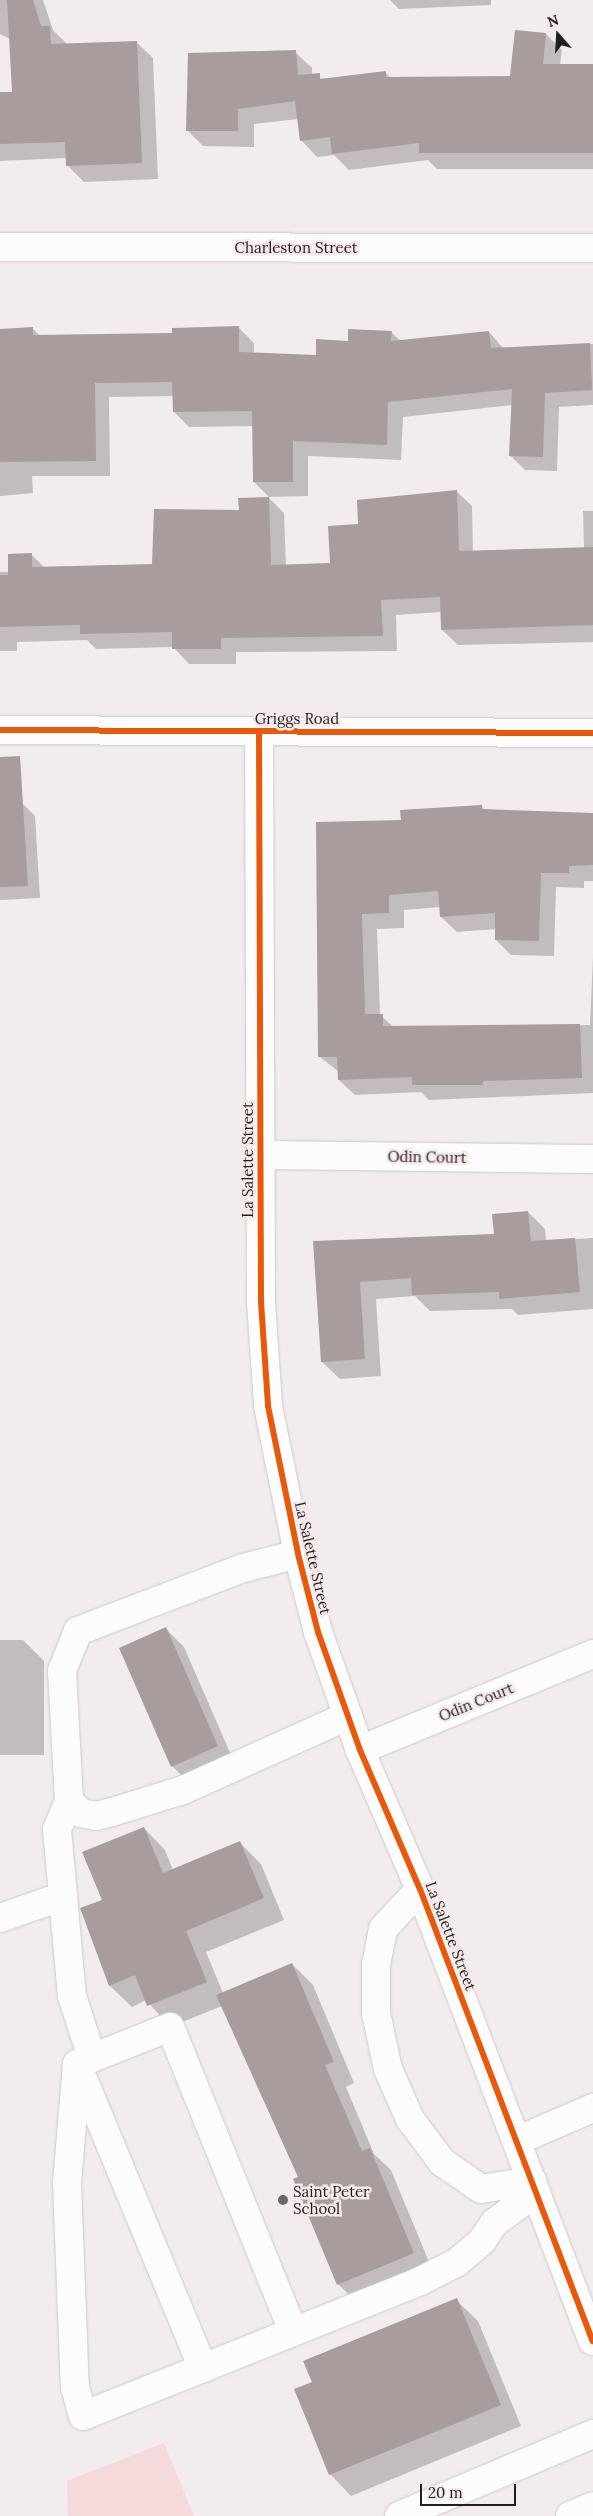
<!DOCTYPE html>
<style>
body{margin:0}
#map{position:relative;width:593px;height:2516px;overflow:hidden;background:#f3ecec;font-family:Lora,serif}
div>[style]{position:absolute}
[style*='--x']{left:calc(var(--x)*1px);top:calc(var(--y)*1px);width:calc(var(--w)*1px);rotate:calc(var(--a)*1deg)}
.green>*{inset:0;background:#f4dada}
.shadow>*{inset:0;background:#0003}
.building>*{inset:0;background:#a89c9d}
.roads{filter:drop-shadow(0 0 1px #cec8c8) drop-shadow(0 0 1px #cec8c8)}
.minor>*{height:28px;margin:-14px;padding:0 14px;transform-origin:14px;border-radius:14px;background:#fdfcfc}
.major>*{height:28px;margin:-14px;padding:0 14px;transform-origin:14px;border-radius:14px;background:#fdfcfc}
.cycleway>*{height:6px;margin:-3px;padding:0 3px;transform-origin:3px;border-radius:3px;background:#e8590c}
.dots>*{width:14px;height:14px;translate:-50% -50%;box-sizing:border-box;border:2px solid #f6e9e9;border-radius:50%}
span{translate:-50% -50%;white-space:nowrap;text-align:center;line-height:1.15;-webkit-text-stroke:5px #f6e9e9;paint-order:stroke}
.street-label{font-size:15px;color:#231e1e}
.poi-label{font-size:15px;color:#231e1e}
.left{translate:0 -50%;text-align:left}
.north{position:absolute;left:533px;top:10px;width:50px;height:50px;-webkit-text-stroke:4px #f6e9e9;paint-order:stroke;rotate:341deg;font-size:14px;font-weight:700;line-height:20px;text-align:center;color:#231e1e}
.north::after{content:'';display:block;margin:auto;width:18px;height:22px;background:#231e1e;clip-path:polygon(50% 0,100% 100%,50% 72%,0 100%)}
.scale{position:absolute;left:420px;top:2484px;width:96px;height:22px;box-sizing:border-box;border:2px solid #231e1e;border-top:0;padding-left:6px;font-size:15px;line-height:18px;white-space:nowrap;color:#231e1e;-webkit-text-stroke:4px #f6e9e9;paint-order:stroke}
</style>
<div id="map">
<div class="green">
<i style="clip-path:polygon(164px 2443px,194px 2516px,68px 2516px,67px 2481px)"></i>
</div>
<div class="shadow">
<i style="clip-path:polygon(0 0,43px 0,53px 30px,67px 44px,136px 42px,153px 58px,158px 179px,84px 182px,67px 165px,67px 158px,0 161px,0 93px,13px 93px,10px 39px,0 34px)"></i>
<i style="clip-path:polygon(390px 0,491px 0,491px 5px,399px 9px)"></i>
<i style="clip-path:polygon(546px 34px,562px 50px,560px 65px,593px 65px,593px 169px,437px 169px,428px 160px,349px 170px,334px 155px,317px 157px,301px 140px,298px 119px,254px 124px,254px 147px,203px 146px,187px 130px,295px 52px,312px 68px,312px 75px,325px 80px,385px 72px,391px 78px,511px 77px)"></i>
<i style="clip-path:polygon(32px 328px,40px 336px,173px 335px,239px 328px,254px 343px,254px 354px,317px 356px,349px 342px,391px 332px,401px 341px,489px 332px,504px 349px,593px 344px,593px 405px,559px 407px,557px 471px,525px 470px,510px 455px,513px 405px,403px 417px,401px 460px,308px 456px,308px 496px,269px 497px,254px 482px,254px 426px,189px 427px,174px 412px,174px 396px,109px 397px,110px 476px,32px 476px,33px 493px,0 496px,0 331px)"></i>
<i style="clip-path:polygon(456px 491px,472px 506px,473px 552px,584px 548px,583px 511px,593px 511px,593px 642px,458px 645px,442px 630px,442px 612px,396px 615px,397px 651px,236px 652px,236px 664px,189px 664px,173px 647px,96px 649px,87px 640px,17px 642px,17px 651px,0 651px,0 572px,9px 572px,31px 554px,45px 568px,154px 565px,269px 498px,284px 513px,286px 566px,331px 564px,359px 526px)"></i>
<i style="clip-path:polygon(23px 804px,35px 816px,40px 898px,0 900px,0 805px)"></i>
<i style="clip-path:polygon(481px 806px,485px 810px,593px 814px,593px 881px,584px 881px,584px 888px,556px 887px,554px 956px,511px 955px,496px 940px,496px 929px,457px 932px,441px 917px,441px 907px,404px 910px,404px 928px,377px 929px,380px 1015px,395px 1028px,590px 1025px,593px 957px,593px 1093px,429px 1100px,421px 1092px,355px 1095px,339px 1080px,339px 1072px,320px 1057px,318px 824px,402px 821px)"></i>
<i style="clip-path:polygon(528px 1212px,545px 1229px,546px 1241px,593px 1238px,593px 1309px,518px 1315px,512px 1309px,430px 1311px,415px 1296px,376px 1299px,381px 1376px,340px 1379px,322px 1362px,315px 1242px,495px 1235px)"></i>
<i style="clip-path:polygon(166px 1629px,184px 1647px,235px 1764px,190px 1784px,172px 1766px)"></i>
<i style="clip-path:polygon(0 1640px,23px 1640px,44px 1661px,44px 1755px,0 1755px)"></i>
<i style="clip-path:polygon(144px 1828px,165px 1850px,173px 1870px,240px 1843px,261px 1864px,284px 1920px,206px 1952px,223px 1993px,292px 1964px,313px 1985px,354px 2083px,346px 2087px,374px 2154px,391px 2170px,434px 2274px,360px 2306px,338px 2284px,300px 2178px,222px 2006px,170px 2027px,146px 2000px,132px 2007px,110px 1986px,81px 1909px,104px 1900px)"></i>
<i style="clip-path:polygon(456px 2300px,478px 2321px,521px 2426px,351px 2496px,330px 2474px,313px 2383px)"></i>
</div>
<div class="building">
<i style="clip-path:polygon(7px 0,33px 0,41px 26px,50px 26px,51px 44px,137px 41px,142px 163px,66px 166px,65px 142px,0 144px,0 92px,12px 92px)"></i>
<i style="clip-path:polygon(515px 30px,546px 33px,543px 64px,593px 64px,593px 153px,419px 153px,419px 143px,332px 154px,330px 137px,300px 141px,295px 101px,238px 109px,238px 131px,186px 131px,188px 53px,296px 50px,298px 75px,320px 73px,320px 79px,386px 71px,386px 77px,510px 76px)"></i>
<i style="clip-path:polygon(239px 326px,239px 352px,316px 355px,316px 339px,348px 341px,348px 329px,392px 331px,391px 341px,489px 331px,491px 348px,590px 343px,592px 390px,545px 393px,543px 457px,509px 456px,512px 389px,388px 402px,387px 445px,293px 441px,293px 482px,253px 482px,252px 411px,173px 412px,172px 382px,95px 383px,96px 461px,0 462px,0 329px,33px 327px,33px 335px,172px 333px,172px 328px)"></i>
<i style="clip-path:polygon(457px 490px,459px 551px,593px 547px,593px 625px,441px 630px,440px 597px,381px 600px,383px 636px,221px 638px,221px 649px,172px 649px,172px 632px,80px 634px,80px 625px,0 627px,0 575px,8px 575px,8px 554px,32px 553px,32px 567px,152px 564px,154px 509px,239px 510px,238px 498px,269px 497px,271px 565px,330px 563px,328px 526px,358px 524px,357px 500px)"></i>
<i style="clip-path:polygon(20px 756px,28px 886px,0 887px,0 757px)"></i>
<i style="clip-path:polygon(482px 805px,482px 809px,593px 813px,593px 865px,569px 866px,569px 873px,541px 873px,539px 941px,495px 940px,495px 913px,440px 917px,438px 891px,389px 895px,389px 913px,362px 914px,365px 1014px,383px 1014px,383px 1026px,580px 1024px,582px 1078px,483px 1081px,483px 1085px,412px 1085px,412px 1077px,338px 1080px,337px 1057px,318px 1057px,316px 822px,401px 820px,400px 810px)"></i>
<i style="clip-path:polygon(528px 1211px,531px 1241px,575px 1238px,580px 1292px,499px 1299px,499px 1292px,412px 1295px,411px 1278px,360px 1282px,365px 1359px,321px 1362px,313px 1241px,494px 1234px,492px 1214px)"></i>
<i style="clip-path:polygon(166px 1627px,218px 1746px,171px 1767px,119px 1648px)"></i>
<i style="clip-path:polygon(144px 1827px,163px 1873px,240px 1841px,264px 1898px,186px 1931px,207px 1982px,147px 2006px,135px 1975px,109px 1986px,80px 1908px,102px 1900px,82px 1852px)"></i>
<i style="clip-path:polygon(292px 1963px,334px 2062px,325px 2065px,362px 2151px,370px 2148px,414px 2253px,337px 2285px,293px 2179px,298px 2177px,216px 1995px)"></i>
<i style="clip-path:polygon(457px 2298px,501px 2405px,329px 2475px,294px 2389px,312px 2382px,303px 2361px)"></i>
</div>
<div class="roads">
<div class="minor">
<i style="--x:0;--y:247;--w:593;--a:0.1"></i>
<i style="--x:0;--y:730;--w:593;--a:0.29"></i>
<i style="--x:259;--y:731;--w:571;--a:89.8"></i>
<i style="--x:261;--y:1302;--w:104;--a:86.1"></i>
<i style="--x:268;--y:1406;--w:151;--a:78.5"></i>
<i style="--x:298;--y:1554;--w:81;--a:75.6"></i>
<i style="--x:318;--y:1632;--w:125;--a:70.4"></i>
<i style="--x:360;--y:1750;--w:151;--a:66.7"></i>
<i style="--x:420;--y:1889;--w:484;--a:69.1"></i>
<i style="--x:261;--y:1155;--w:332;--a:0.7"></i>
<i style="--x:298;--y:1554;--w:57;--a:165.7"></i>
<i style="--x:243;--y:1568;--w:177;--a:159.1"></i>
<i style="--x:78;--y:1631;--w:43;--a:111.8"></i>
<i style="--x:62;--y:1671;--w:130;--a:86.9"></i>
<i style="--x:69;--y:1801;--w:17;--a:45"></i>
<i style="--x:81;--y:1813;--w:15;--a:11"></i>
<i style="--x:96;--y:1816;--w:16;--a:-14"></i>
<i style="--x:112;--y:1812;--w:74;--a:-17.2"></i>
<i style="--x:183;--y:1790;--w:181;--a:-24.2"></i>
<i style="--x:360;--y:1750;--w:252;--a:-22.4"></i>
<i style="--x:69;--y:1801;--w:30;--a:113"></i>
<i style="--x:57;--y:1829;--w:168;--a:84.9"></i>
<i style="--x:72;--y:1996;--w:65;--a:72.1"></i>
<i style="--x:420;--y:1889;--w:54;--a:132.8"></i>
<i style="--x:383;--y:1929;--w:36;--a:101"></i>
<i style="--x:376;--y:1964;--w:49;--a:90"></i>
<i style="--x:376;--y:2013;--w:57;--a:77.9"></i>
<i style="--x:388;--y:2069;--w:55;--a:66.3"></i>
<i style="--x:410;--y:2119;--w:54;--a:53.3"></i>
<i style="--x:442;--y:2162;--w:47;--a:34.7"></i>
<i style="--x:481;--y:2189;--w:52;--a:-8.9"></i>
<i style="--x:0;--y:1918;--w:67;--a:-19.2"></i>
<i style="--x:79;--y:2069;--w:324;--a:67.5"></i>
<i style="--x:516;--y:2141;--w:84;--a:-23.2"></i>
<i style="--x:293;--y:2331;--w:328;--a:-112"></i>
<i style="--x:170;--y:2027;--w:100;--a:158.3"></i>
<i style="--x:77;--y:2064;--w:119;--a:94.8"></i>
<i style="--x:67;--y:2183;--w:204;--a:87.8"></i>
<i style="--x:75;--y:2387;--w:30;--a:75"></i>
<i style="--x:83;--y:2416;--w:363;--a:-21.8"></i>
<i style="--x:420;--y:2281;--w:40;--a:-26.6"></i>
<i style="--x:456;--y:2263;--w:34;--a:-40"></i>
<i style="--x:482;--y:2241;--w:22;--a:-56"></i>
<i style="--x:494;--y:2223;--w:52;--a:-36.4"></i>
</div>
<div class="major">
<i style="--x:399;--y:2516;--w:211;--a:-22.9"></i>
<i style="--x:570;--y:2516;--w:25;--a:-23"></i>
</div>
</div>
<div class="cycleway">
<i style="--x:0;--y:730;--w:593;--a:0.29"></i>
<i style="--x:259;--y:731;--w:571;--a:89.8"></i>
<i style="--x:261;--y:1302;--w:104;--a:86.1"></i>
<i style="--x:268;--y:1406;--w:151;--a:78.5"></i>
<i style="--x:298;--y:1554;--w:81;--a:75.6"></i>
<i style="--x:318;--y:1632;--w:125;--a:70.4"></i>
<i style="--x:360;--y:1750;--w:151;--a:66.7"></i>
<i style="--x:420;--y:1889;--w:484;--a:69.1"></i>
</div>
<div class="dots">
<i style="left:283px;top:2200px;background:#6c6666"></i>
</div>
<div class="street-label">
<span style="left:296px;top:248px">Charleston Street</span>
<span style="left:297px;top:719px">Griggs Road</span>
<span style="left:427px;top:1157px;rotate:1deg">Odin Court</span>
<span style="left:248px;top:1160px;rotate:-90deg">La Salette Street</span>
<span style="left:313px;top:1558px;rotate:77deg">La Salette Street</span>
<span style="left:476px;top:1702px;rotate:-22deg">Odin Court</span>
<span style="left:451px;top:1936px;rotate:69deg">La Salette Street</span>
</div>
<div class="poi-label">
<span class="left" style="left:293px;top:2200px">Saint Peter<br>School</span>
</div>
<div class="north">N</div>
<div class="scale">20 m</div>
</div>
